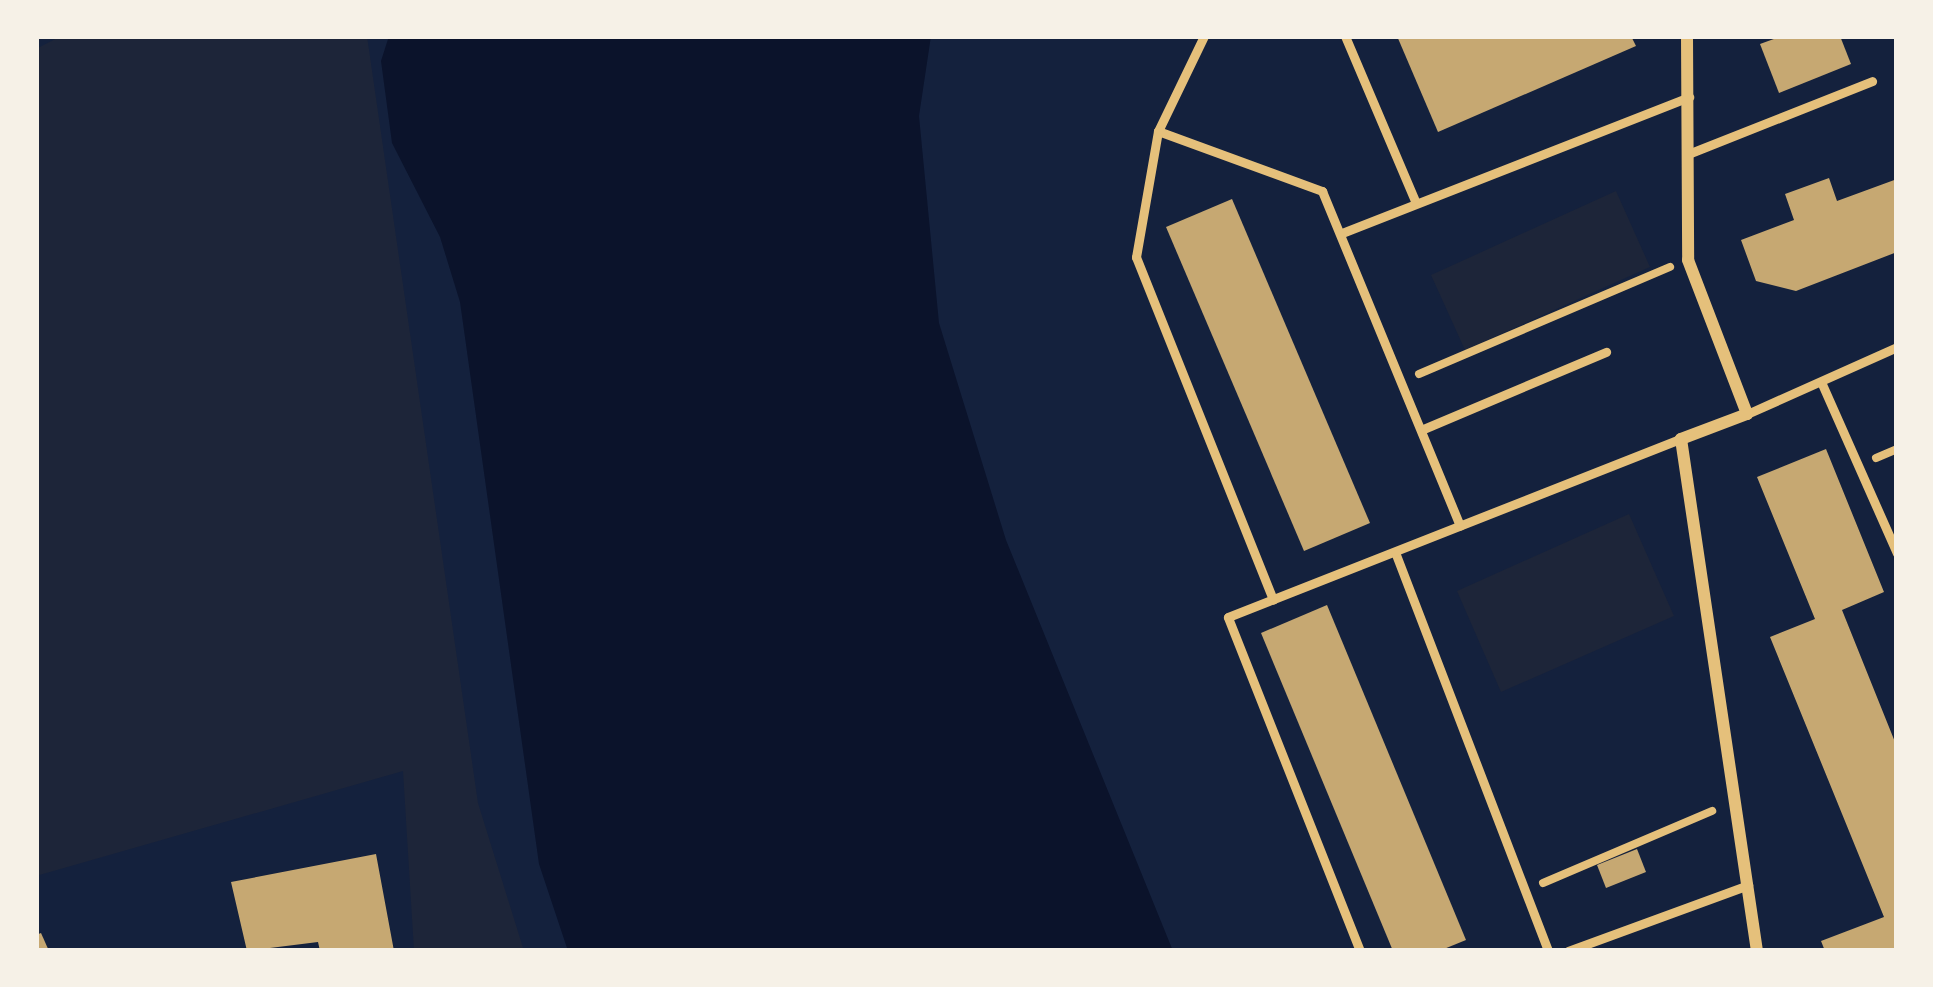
<!DOCTYPE html>
<style>
body{margin:0}
#map{position:relative;width:1933px;height:987px;overflow:hidden;background:#14213d;font-family:"DejaVu Sans",sans-serif}
div>[style]{position:absolute}
[style*='--x']{left:calc(var(--x)*1px);top:calc(var(--y)*1px);width:calc(var(--w)*1px);rotate:calc(var(--a)*1deg)}
.green>*{inset:0;background:#1d2539}
.water>*{inset:0;background:#0b132b}
.building>*{inset:0;background:#c6a872}
.path>*{height:8px;margin:-4px;padding:0 4px;transform-origin:4px;border-radius:4px;background:#e5c07b}
.service>*{height:9px;margin:-4.5px;padding:0 4.5px;transform-origin:4.5px;border-radius:4.5px;background:#e5c07b}
.minor>*{height:12px;margin:-6px;padding:0 6px;transform-origin:6px;border-radius:6px;background:#e5c07b}
span{translate:-50% -50%;white-space:nowrap;text-align:center;line-height:1.15;-webkit-text-stroke:10px #f6f1e7;paint-order:stroke}
.frame{position:absolute;inset:0;border:39px solid #f6f1e7;pointer-events:none}
</style>
<div id="map">
<div class="green">
<i style="clip-path:polygon(61px 36px,367px 36px,478px 803px,524px 951px,414px 951px,403px 771px,36px 876px,36px 49px)"></i>
<i style="clip-path:polygon(1616px 191px,1650px 267px,1465px 350px,1431px 275px)"></i>
<i style="clip-path:polygon(1629px 514px,1674px 616px,1501px 692px,1457px 591px)"></i>
</div>
<div class="water">
<i style="clip-path:polygon(389px 36px,931px 36px,919px 116px,939px 323px,1006px 540px,1173px 951px,568px 951px,539px 864px,460px 302px,440px 237px,392px 143px,381px 61px)"></i>
</div>
<div class="building">
<i style="clip-path:polygon(1397px 36px,1631px 36px,1636px 46px,1438px 132px)"></i>
<i style="clip-path:polygon(1782px 36px,1840px 36px,1851px 64px,1779px 93px,1760px 44px)"></i>
<i style="clip-path:polygon(1829px 178px,1837px 201px,1897px 179px,1897px 252px,1796px 291px,1756px 281px,1741px 240px,1794px 220px,1785px 194px)"></i>
<i style="clip-path:polygon(1232px 199px,1370px 523px,1304px 551px,1166px 227px)"></i>
<i style="clip-path:polygon(1826px 449px,1884px 592px,1842px 610px,1897px 747px,1897px 951px,1825px 951px,1821px 941px,1884px 917px,1770px 637px,1815px 619px,1757px 477px)"></i>
<i style="clip-path:polygon(1327px 605px,1466px 940px,1439px 951px,1393px 951px,1261px 633px)"></i>
<i style="clip-path:polygon(1637px 849px,1646px 872px,1606px 888px,1597px 865px)"></i>
<i style="clip-path:polygon(376px 854px,394px 951px,320px 951px,318px 942px,247px 951px,231px 882px)"></i>
<i style="clip-path:polygon(41px 933px,49px 951px,36px 951px,36px 935px)"></i>
</div>
<div class="path">
<i style="--x:1419;--y:374;--w:273;--a:-23.1"></i>
<i style="--x:1876;--y:458;--w:23;--a:-23"></i>
<i style="--x:1543;--y:883;--w:184;--a:-23.1"></i>
</div>
<div class="service">
<i style="--x:1204;--y:36;--w:106;--a:115.8"></i>
<i style="--x:1158;--y:131;--w:128;--a:99.9"></i>
<i style="--x:1136;--y:257;--w:369;--a:68.2"></i>
<i style="--x:1345;--y:36;--w:181;--a:67"></i>
<i style="--x:1158;--y:131;--w:175;--a:20.1"></i>
<i style="--x:1322;--y:191;--w:362;--a:67.6"></i>
<i style="--x:1688;--y:154;--w:198;--a:-21.6"></i>
<i style="--x:1342;--y:233;--w:373;--a:-21.4"></i>
<i style="--x:1822;--y:384;--w:185;--a:66.1"></i>
<i style="--x:1747;--y:414;--w:164;--a:-24.1"></i>
<i style="--x:1421;--y:430;--w:201;--a:-22.9"></i>
<i style="--x:1395;--y:552;--w:427;--a:69"></i>
<i style="--x:1360;--y:951;--w:359;--a:-111.6"></i>
<i style="--x:1228;--y:617;--w:487;--a:-21.5"></i>
<i style="--x:1568;--y:951;--w:192;--a:-20.1"></i>
</div>
<div class="minor">
<i style="--x:1687;--y:36;--w:224;--a:89.7"></i>
<i style="--x:1688;--y:260;--w:165;--a:69"></i>
<i style="--x:1747;--y:414;--w:71;--a:159.3"></i>
<i style="--x:1681;--y:439;--w:518;--a:81.56"></i>
</div>
<div class="frame"></div>
</div>
